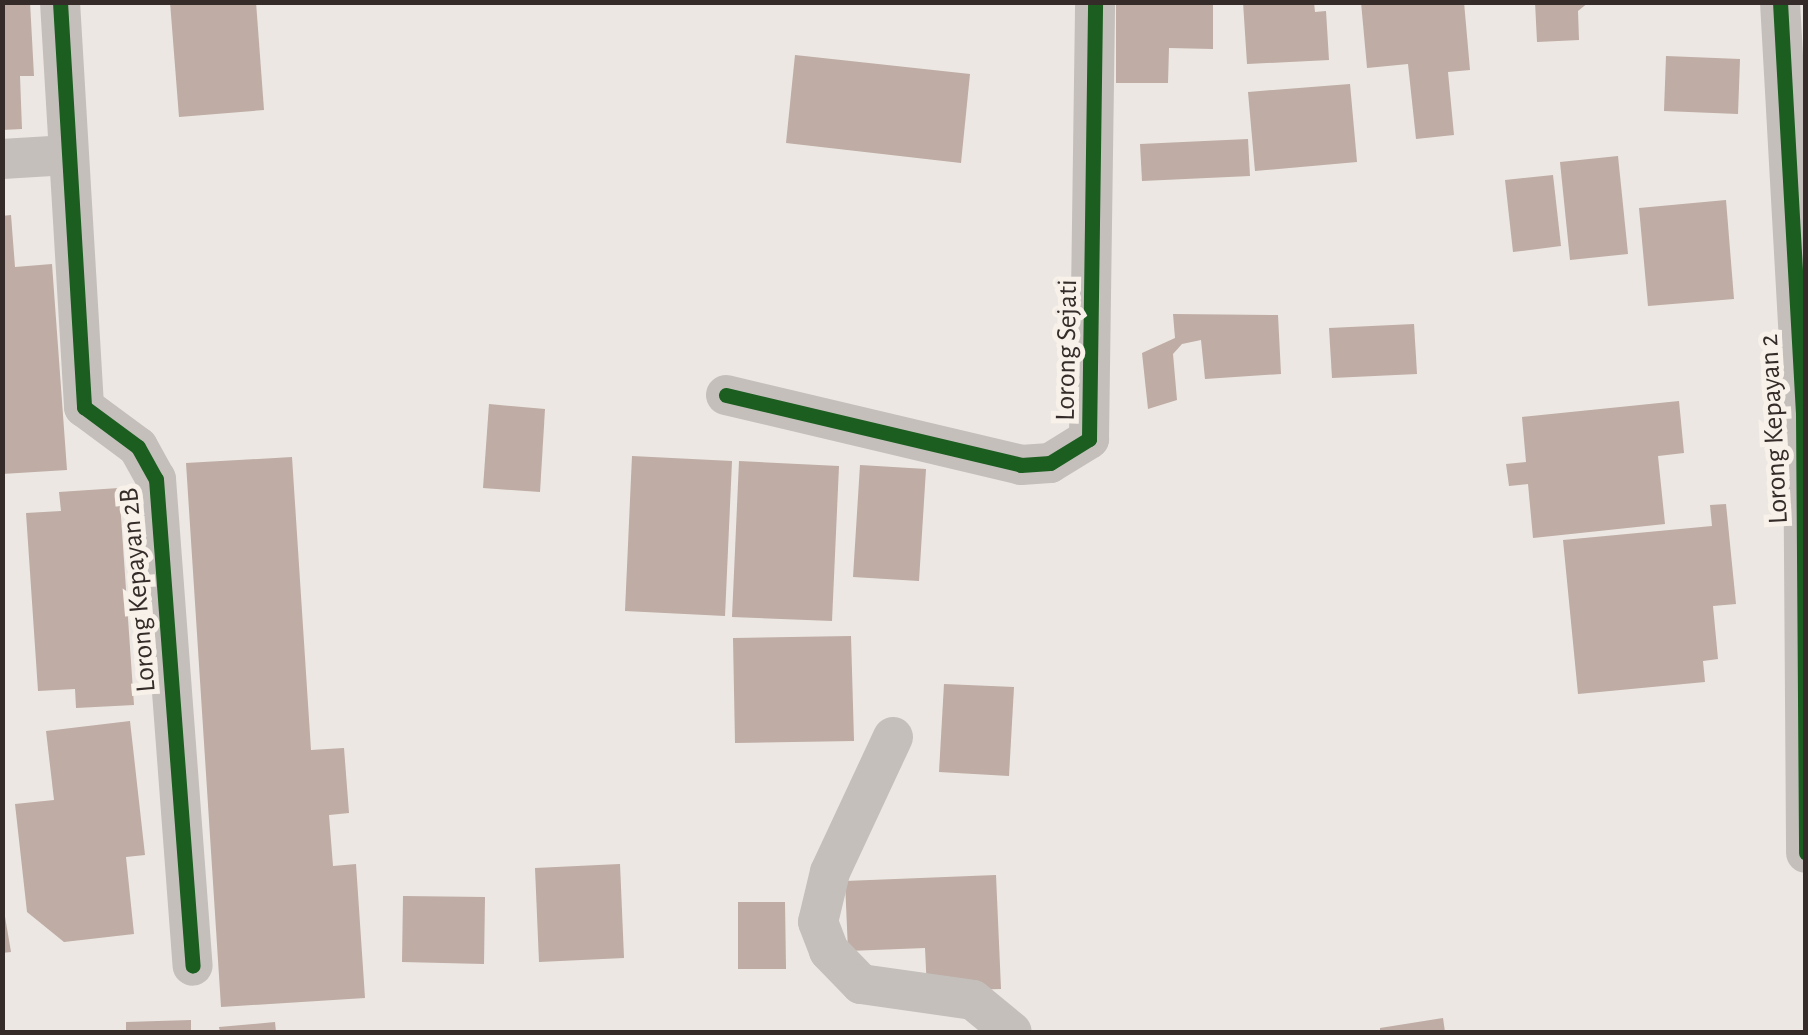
<!DOCTYPE html>
<style>
body{margin:0}
#map{position:relative;width:1808px;height:1035px;overflow:hidden;background:#ece7e2;font-family:"Alegreya Sans",sans-serif}
div>[style]{position:absolute}
[style*='--x']{left:calc(var(--x)*1px);top:calc(var(--y)*1px);width:calc(var(--w)*1px);rotate:calc(var(--a)*1deg)}
.building>*{inset:0;background:#beaca5}
.minor>*{height:40px;margin:-20px;padding:0 20px;transform-origin:20px;border-radius:20px;background:#c4bfbb}
.cycleway>*{height:15px;margin:-7.5px;padding:0 7.5px;transform-origin:7.5px;border-radius:7.5px;background:#1b5e20}
span{translate:-50% -50%;white-space:nowrap;text-align:center;line-height:1.15;-webkit-text-stroke:10px #f8f1ea;paint-order:stroke}
.street-label{font-size:28px;color:#352c29}
.frame{position:absolute;inset:0;border:5px solid #352c29;pointer-events:none}
</style>
<div id="map">
<div class="building">
<i style="clip-path:polygon(2px 2px,30px 2px,34px 76px,20px 76px,22px 129px,2px 130px)"></i>
<i style="clip-path:polygon(170px 2px,256px 2px,264px 110px,179px 117px)"></i>
<i style="clip-path:polygon(1116px 2px,1213px 2px,1213px 49px,1169px 48px,1168px 83px,1116px 83px)"></i>
<i style="clip-path:polygon(1243px 2px,1314px 2px,1315px 12px,1326px 11px,1329px 60px,1247px 64px)"></i>
<i style="clip-path:polygon(1361px 2px,1464px 2px,1470px 70px,1448px 72px,1454px 135px,1416px 139px,1408px 64px,1367px 68px)"></i>
<i style="clip-path:polygon(1535px 2px,1589px 2px,1578px 11px,1579px 40px,1537px 42px)"></i>
<i style="clip-path:polygon(795px 55px,970px 74px,961px 163px,786px 143px)"></i>
<i style="clip-path:polygon(1666px 56px,1740px 59px,1738px 114px,1664px 111px)"></i>
<i style="clip-path:polygon(1350px 84px,1357px 162px,1255px 171px,1248px 92px)"></i>
<i style="clip-path:polygon(1248px 139px,1250px 176px,1142px 181px,1140px 144px)"></i>
<i style="clip-path:polygon(1618px 156px,1628px 254px,1570px 260px,1560px 162px)"></i>
<i style="clip-path:polygon(1553px 175px,1561px 246px,1513px 252px,1505px 180px)"></i>
<i style="clip-path:polygon(1726px 200px,1734px 299px,1648px 306px,1639px 208px)"></i>
<i style="clip-path:polygon(11px 215px,15px 267px,52px 264px,67px 470px,2px 474px,2px 216px)"></i>
<i style="clip-path:polygon(1173px 314px,1278px 315px,1281px 374px,1205px 379px,1201px 340px,1182px 344px,1173px 354px,1177px 400px,1148px 409px,1142px 353px,1175px 338px)"></i>
<i style="clip-path:polygon(1414px 324px,1417px 374px,1332px 378px,1329px 328px)"></i>
<i style="clip-path:polygon(1679px 401px,1684px 453px,1658px 456px,1665px 524px,1533px 538px,1528px 484px,1509px 486px,1506px 464px,1526px 462px,1522px 417px)"></i>
<i style="clip-path:polygon(489px 404px,545px 409px,540px 492px,483px 488px)"></i>
<i style="clip-path:polygon(632px 456px,732px 461px,725px 616px,625px 611px)"></i>
<i style="clip-path:polygon(292px 457px,311px 750px,344px 748px,349px 813px,329px 815px,333px 866px,356px 864px,365px 998px,221px 1007px,186px 463px)"></i>
<i style="clip-path:polygon(739px 461px,839px 466px,832px 621px,732px 617px)"></i>
<i style="clip-path:polygon(860px 465px,926px 469px,919px 581px,853px 577px)"></i>
<i style="clip-path:polygon(119px 488px,134px 705px,76px 708px,75px 689px,38px 691px,26px 513px,61px 511px,59px 492px)"></i>
<i style="clip-path:polygon(1726px 504px,1736px 604px,1713px 606px,1718px 659px,1703px 661px,1705px 682px,1578px 694px,1563px 540px,1712px 526px,1710px 505px)"></i>
<i style="clip-path:polygon(851px 636px,854px 741px,735px 743px,733px 638px)"></i>
<i style="clip-path:polygon(944px 684px,1014px 687px,1009px 776px,939px 772px)"></i>
<i style="clip-path:polygon(130px 721px,145px 855px,126px 857px,134px 934px,64px 942px,27px 912px,15px 804px,54px 800px,46px 731px)"></i>
<i style="clip-path:polygon(620px 864px,624px 958px,539px 962px,535px 868px)"></i>
<i style="clip-path:polygon(996px 875px,1001px 989px,927px 991px,925px 948px,848px 951px,845px 881px)"></i>
<i style="clip-path:polygon(403px 896px,485px 897px,484px 964px,402px 962px)"></i>
<i style="clip-path:polygon(2px 899px,11px 952px,2px 953px)"></i>
<i style="clip-path:polygon(738px 902px,785px 902px,786px 969px,738px 969px)"></i>
<i style="clip-path:polygon(1443px 1018px,1445px 1032px,1380px 1032px,1380px 1028px)"></i>
<i style="clip-path:polygon(191px 1020px,191px 1032px,126px 1032px,126px 1022px)"></i>
<i style="clip-path:polygon(275px 1022px,276px 1032px,220px 1032px,219px 1027px)"></i>
</div>
<div class="minor">
<i style="--x:60;--y:2;--w:406;--a:86.6"></i>
<i style="--x:84;--y:407;--w:67;--a:36.5"></i>
<i style="--x:138;--y:447;--w:37;--a:61"></i>
<i style="--x:156;--y:479;--w:488;--a:85.7"></i>
<i style="--x:1780;--y:2;--w:411;--a:86.8"></i>
<i style="--x:1803;--y:412;--w:441;--a:89.6"></i>
<i style="--x:2;--y:159;--w:66;--a:-3.5"></i>
<i style="--x:726;--y:395;--w:303;--a:13.3"></i>
<i style="--x:1021;--y:465;--w:29;--a:-4"></i>
<i style="--x:1050;--y:463;--w:46;--a:-31.6"></i>
<i style="--x:1089;--y:439;--w:437;--a:-89.2"></i>
<i style="--x:893;--y:737;--w:149;--a:115"></i>
<i style="--x:830;--y:872;--w:51;--a:103.5"></i>
<i style="--x:818;--y:922;--w:31;--a:69"></i>
<i style="--x:829;--y:951;--w:46;--a:45.9"></i>
<i style="--x:861;--y:984;--w:113;--a:8.1"></i>
<i style="--x:973;--y:1000;--w:50;--a:39.4"></i>
</div>
<div class="cycleway">
<i style="--x:60;--y:2;--w:406;--a:86.6"></i>
<i style="--x:84;--y:407;--w:67;--a:36.5"></i>
<i style="--x:138;--y:447;--w:37;--a:61"></i>
<i style="--x:156;--y:479;--w:488;--a:85.7"></i>
<i style="--x:1780;--y:2;--w:411;--a:86.8"></i>
<i style="--x:1803;--y:412;--w:441;--a:89.6"></i>
<i style="--x:726;--y:395;--w:303;--a:13.3"></i>
<i style="--x:1021;--y:465;--w:29;--a:-4"></i>
<i style="--x:1050;--y:463;--w:46;--a:-31.6"></i>
<i style="--x:1089;--y:439;--w:437;--a:-89.2"></i>
</div>
<div class="street-label">
<span style="left:1067px;top:350px;rotate:-89deg">Lorong Sejati</span>
<span style="left:1774px;top:429px;rotate:-93deg">Lorong Kepayan 2</span>
<span style="left:138px;top:590px;rotate:-95deg">Lorong Kepayan 2B</span>
</div>
<div class="frame"></div>
</div>
